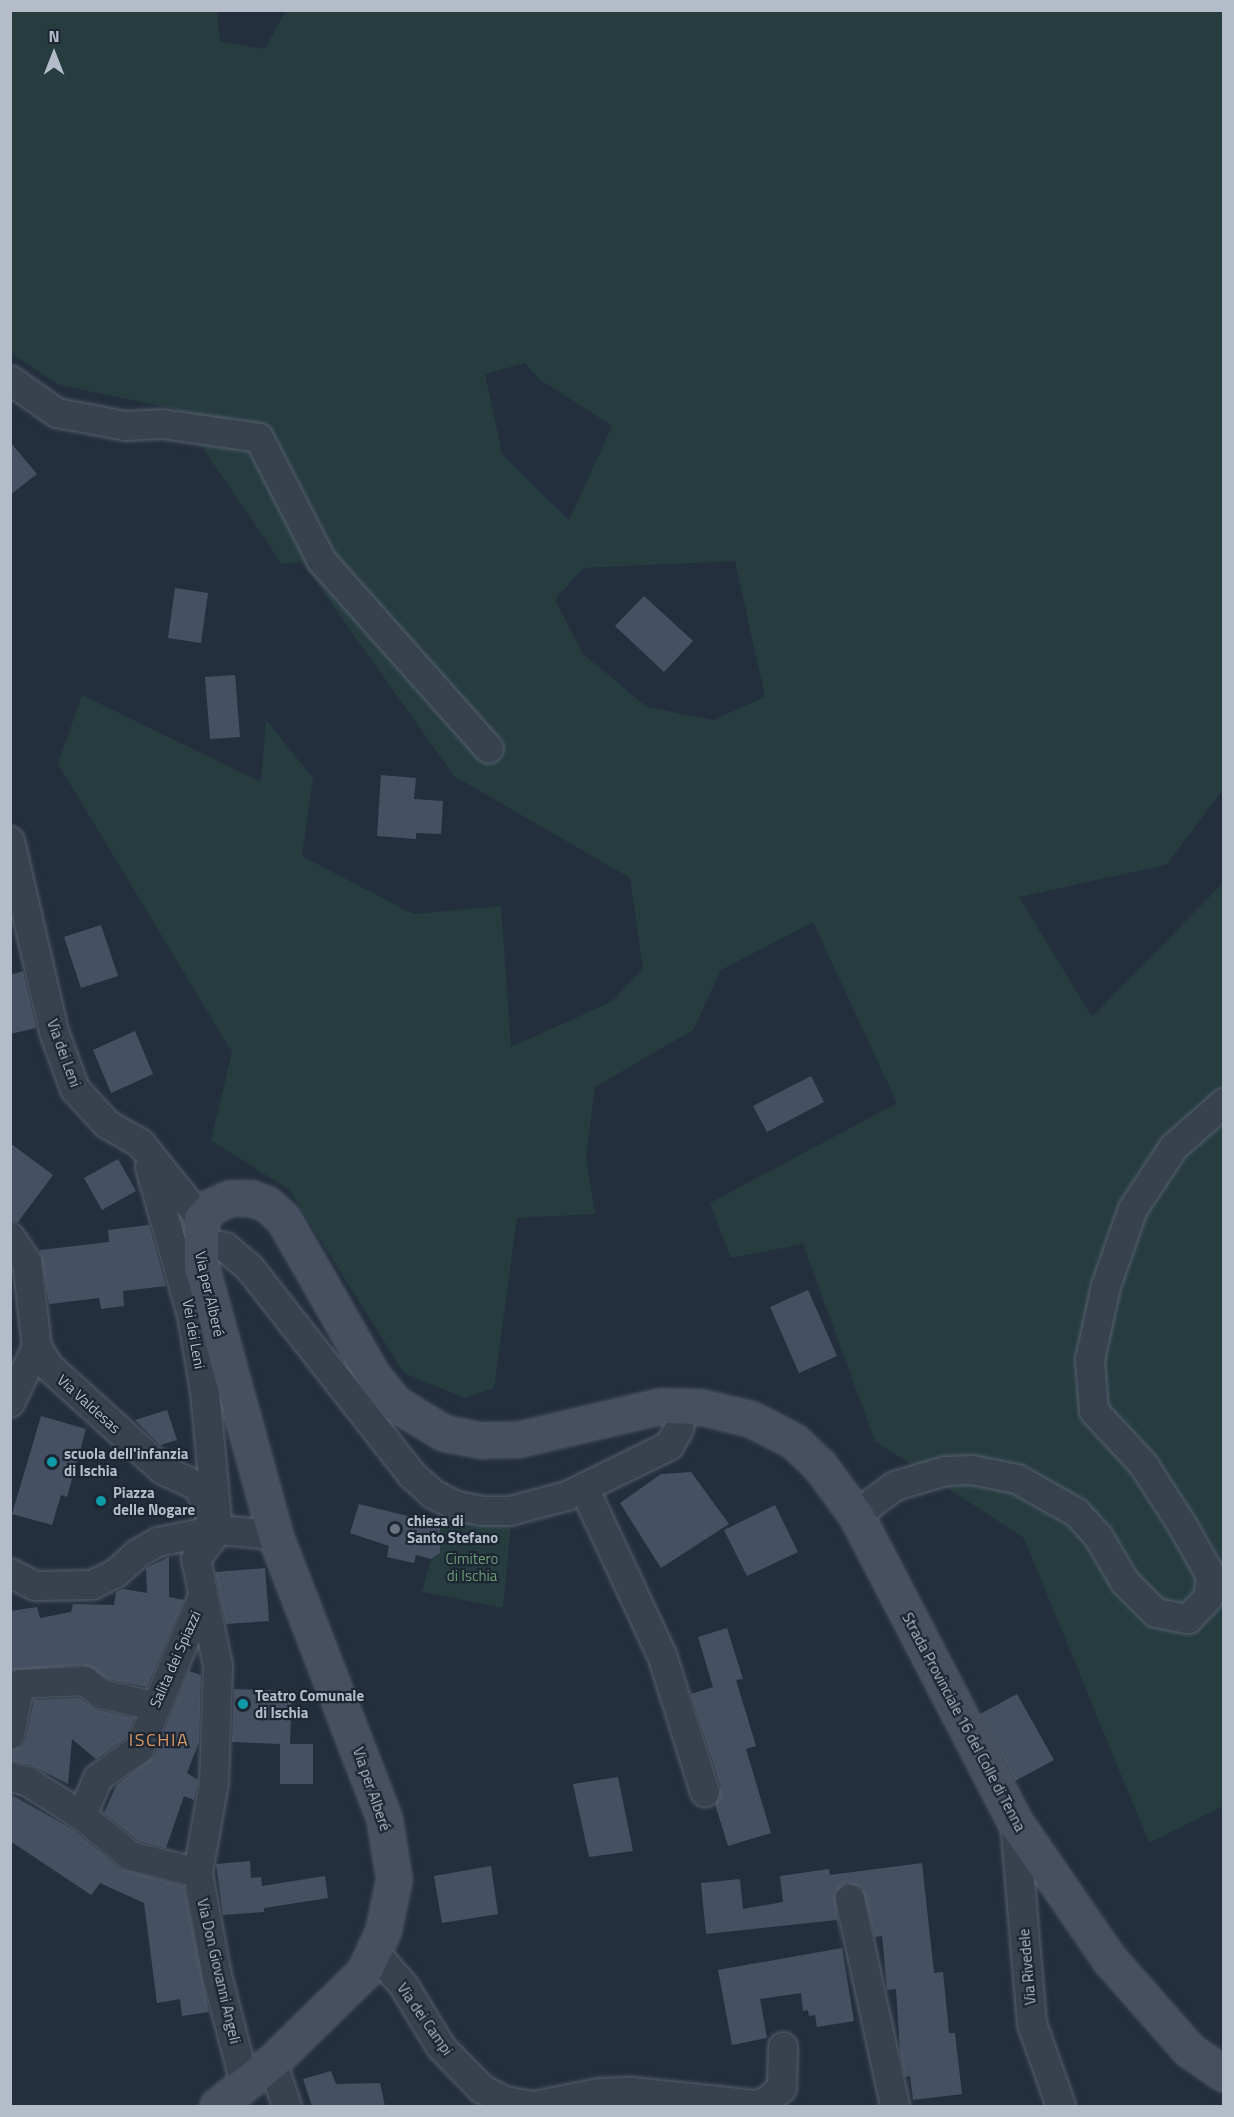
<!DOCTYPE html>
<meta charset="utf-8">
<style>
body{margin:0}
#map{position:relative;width:1234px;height:2117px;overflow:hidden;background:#242f3e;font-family:"Titillium Web",sans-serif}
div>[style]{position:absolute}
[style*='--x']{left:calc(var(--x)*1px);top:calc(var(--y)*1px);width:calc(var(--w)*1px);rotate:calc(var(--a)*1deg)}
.green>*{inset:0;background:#263c3f}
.building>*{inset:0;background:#455162}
.roads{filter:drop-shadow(0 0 2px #565f6c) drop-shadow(0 0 2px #565f6c)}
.street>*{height:28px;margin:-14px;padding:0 14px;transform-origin:14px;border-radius:14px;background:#38414e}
.secondary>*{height:33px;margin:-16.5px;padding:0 16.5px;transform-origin:16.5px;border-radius:16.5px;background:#465061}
.dots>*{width:16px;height:16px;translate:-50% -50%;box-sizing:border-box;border:3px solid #1d2633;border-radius:50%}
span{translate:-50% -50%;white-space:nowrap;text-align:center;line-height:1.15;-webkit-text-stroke:4.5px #1d2633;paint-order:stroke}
.street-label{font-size:15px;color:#b4bcc9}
.poi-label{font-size:15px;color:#b4bcc9;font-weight:700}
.left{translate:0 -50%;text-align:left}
.park-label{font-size:15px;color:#6b9a76}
.quarter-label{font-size:18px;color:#d59563;letter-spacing:1.5px}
.frame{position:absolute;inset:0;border:12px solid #b4bcc9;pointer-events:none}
.north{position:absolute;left:24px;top:24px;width:60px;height:60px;-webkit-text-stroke:4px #1d2633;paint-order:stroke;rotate:0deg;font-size:16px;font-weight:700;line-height:24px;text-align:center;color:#b4bcc9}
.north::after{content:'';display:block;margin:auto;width:21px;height:27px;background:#b4bcc9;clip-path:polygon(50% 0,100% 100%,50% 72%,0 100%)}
</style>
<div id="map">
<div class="green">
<i style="clip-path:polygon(evenodd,286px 10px,1223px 11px,1223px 790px,1166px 865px,1019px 897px,1092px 1017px,1223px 883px,1223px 1806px,1149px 1843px,1024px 1538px,875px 1441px,803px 1244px,731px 1258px,710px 1203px,897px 1103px,813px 922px,721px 970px,693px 1030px,595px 1087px,586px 1157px,595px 1214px,517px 1218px,494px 1388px,465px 1398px,404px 1373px,289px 1190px,211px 1140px,232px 1052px,58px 764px,82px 695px,261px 782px,266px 720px,313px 778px,302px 856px,413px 914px,501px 906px,511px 1047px,611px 1002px,643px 969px,630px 878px,454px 776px,302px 562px,282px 564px,176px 409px,59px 385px,11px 353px,10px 11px,217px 11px,220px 41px,265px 49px,286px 10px,525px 363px,539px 379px,612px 426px,569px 520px,502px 454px,485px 374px,525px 363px,286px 10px,735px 561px,765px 697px,713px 720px,647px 707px,583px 654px,555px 600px,583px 568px,735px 561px)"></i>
<i style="clip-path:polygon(443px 1511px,511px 1524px,503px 1608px,422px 1592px,431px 1559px,440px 1553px,437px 1536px)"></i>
</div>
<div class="building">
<i style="clip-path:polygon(10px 442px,37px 474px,10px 495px)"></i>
<i style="clip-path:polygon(175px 588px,208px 593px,201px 643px,168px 638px)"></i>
<i style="clip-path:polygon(644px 596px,693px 641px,664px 672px,615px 626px)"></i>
<i style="clip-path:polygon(235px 675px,240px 737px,210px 739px,205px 677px)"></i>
<i style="clip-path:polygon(381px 775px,416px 778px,414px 799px,443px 801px,441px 834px,416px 833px,416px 839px,377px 836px)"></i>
<i style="clip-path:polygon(101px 925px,118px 976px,81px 988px,64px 937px)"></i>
<i style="clip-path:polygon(23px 971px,36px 1028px,10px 1034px,10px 975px)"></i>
<i style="clip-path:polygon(135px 1031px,153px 1074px,111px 1093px,93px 1050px)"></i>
<i style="clip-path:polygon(811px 1076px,824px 1102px,767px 1132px,753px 1106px)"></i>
<i style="clip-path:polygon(10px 1143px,53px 1175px,18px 1222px,10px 1221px)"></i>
<i style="clip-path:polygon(118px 1159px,136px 1191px,102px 1210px,84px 1178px)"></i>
<i style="clip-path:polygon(149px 1225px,166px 1286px,123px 1291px,124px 1306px,101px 1309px,99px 1298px,49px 1304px,40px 1250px,109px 1242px,108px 1230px)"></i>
<i style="clip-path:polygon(808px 1290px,837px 1356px,799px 1373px,770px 1307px)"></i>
<i style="clip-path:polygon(167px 1410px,177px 1440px,160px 1445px,135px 1420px)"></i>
<i style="clip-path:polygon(41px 1416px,86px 1429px,67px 1497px,61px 1495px,52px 1525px,12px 1514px)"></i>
<i style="clip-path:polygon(691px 1472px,729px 1524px,661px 1568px,620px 1503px,661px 1474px)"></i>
<i style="clip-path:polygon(359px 1504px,440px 1524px,440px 1553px,431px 1559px,416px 1555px,414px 1563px,387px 1557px,389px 1546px,350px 1533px)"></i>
<i style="clip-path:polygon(775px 1505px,798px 1552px,747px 1576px,724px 1530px)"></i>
<i style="clip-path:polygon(169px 1557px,169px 1597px,184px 1600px,147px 1687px,108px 1679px,84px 1665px,10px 1671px,10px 1611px,37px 1607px,40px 1618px,71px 1612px,73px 1604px,114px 1605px,116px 1592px,123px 1589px,147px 1593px,146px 1568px)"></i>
<i style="clip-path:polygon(265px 1568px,269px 1621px,226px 1624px,215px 1572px)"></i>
<i style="clip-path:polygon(727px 1628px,743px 1679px,736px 1680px,756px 1746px,746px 1749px,771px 1833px,728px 1846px,715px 1804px,721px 1787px,691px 1694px,713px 1687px,698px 1637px)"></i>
<i style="clip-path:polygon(189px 1671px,201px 1675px,199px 1742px,187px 1773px,198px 1780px,194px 1800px,184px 1796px,166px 1848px,139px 1841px,104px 1813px,116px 1786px,154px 1756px)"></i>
<i style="clip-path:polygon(234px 1689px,292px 1691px,290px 1744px,313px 1744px,313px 1784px,280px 1784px,280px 1744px,232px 1742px)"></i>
<i style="clip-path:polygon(1017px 1694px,1054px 1760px,1015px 1781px,980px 1714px)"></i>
<i style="clip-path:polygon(79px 1698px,97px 1710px,134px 1718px,126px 1738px,96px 1759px,72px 1739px,68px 1784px,31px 1765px,10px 1761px,10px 1751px,22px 1746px,26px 1739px,34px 1700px)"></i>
<i style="clip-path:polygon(618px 1777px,633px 1851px,589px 1857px,573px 1784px)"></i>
<i style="clip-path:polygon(10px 1794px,72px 1829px,121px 1869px,184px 1886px,209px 2012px,182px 2016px,180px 1999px,157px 2003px,144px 1903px,100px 1883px,91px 1895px,10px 1841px)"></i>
<i style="clip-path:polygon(250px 1861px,251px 1878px,261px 1877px,262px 1886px,325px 1876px,328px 1898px,264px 1908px,264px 1912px,223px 1915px,216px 1864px)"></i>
<i style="clip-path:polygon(922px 1863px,934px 1973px,943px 1972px,949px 2033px,955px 2033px,962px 2094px,913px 2100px,910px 2076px,905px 2077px,900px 2052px,896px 1989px,887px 1990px,882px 1936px,875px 1937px,862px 1888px,846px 1883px,835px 1893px,840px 1942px,837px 1920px,706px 1934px,701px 1883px,740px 1879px,743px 1909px,783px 1902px,780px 1876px,829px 1869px,830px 1875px)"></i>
<i style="clip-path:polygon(491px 1866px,498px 1914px,442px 1923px,434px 1876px)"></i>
<i style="clip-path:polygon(842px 1948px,854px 2021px,817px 2027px,815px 2015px,809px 2016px,808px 2010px,803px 2011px,801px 1993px,760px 1999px,767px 2038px,732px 2045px,718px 1970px)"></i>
<i style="clip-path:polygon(331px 2071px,336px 2084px,380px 2083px,385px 2106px,312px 2106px,303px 2079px)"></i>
</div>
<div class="roads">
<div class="street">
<i style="--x:10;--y:380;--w:57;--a:35.1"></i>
<i style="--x:57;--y:413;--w:70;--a:10.7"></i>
<i style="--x:126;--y:426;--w:36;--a:-3"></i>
<i style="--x:162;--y:424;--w:98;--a:8.2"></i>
<i style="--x:259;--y:438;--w:138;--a:62.9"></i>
<i style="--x:322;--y:561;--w:251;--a:48.4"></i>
<i style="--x:10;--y:841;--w:196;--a:77"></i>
<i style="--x:54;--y:1032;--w:61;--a:69.8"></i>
<i style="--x:75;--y:1089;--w:47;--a:47.6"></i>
<i style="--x:107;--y:1124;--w:39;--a:30"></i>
<i style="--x:141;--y:1144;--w:96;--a:51.3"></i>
<i style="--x:150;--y:1167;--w:154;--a:74.2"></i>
<i style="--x:192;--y:1315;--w:77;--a:80.3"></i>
<i style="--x:205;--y:1391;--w:140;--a:84.7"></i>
<i style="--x:10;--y:1237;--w:30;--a:56"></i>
<i style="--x:27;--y:1262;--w:86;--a:83.3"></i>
<i style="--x:37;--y:1347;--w:23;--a:59"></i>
<i style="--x:49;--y:1367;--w:154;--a:42.1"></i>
<i style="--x:163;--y:1470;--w:38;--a:25"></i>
<i style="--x:198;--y:1486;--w:32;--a:66"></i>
<i style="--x:198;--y:1243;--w:27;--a:8"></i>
<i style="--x:225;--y:1247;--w:31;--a:40"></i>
<i style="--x:249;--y:1267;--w:264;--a:51.9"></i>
<i style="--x:412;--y:1475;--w:28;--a:42"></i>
<i style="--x:433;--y:1494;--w:27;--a:27"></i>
<i style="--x:457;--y:1506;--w:25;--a:11"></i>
<i style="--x:482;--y:1511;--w:28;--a:0"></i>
<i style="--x:510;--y:1511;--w:59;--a:-14.7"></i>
<i style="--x:567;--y:1496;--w:114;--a:-26.1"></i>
<i style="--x:669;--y:1446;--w:20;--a:-60"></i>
<i style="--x:679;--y:1429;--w:22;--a:-80"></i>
<i style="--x:10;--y:1403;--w:62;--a:-64.3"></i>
<i style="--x:584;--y:1488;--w:184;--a:65"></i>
<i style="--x:662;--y:1655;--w:144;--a:72.6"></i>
<i style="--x:856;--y:1515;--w:49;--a:-36.6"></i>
<i style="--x:895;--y:1486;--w:53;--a:-16.4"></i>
<i style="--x:946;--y:1471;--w:26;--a:-2"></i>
<i style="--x:972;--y:1470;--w:46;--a:11.3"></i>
<i style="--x:1017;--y:1479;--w:69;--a:29.5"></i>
<i style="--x:1077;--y:1513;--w:31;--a:48"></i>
<i style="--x:1098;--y:1536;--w:53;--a:59.6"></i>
<i style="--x:1125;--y:1582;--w:44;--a:45"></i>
<i style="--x:1156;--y:1613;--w:33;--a:11"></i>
<i style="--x:1188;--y:1619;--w:29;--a:-46"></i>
<i style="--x:1208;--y:1598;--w:22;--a:-82"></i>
<i style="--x:1211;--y:1576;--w:61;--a:-119.5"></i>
<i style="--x:1181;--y:1523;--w:70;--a:-122.8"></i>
<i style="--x:1143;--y:1464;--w:72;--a:-132.8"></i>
<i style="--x:1094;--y:1411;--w:51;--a:-94.5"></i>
<i style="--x:1090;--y:1360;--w:76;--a:-77.8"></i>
<i style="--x:1106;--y:1286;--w:82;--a:-70.7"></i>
<i style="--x:1133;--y:1209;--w:74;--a:-56.5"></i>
<i style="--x:1174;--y:1147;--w:67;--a:-41.3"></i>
<i style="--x:10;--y:1573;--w:28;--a:27"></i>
<i style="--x:35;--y:1586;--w:57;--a:-1"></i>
<i style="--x:92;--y:1585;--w:25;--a:-26"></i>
<i style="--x:115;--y:1574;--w:30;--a:-42"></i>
<i style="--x:137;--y:1554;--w:24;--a:-30"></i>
<i style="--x:158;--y:1542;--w:61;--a:-11.3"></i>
<i style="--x:10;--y:1735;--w:52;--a:-78.9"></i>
<i style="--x:20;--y:1684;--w:65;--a:-2.6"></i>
<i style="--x:85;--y:1681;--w:21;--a:39"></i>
<i style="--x:101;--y:1694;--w:54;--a:12.8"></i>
<i style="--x:10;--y:1777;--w:17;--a:13"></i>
<i style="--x:27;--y:1781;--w:65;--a:32.5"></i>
<i style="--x:82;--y:1816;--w:63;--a:39.2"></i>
<i style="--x:131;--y:1856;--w:69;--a:14.2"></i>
<i style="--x:82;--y:1816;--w:41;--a:-67.2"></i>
<i style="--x:98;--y:1778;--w:50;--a:-35.3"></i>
<i style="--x:139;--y:1749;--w:166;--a:-67.3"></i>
<i style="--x:1015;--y:1822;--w:203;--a:85.2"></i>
<i style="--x:1032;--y:2024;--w:87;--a:70.5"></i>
<i style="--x:850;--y:1899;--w:212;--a:77.7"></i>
<i style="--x:376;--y:1954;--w:43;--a:48.8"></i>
<i style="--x:404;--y:1986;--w:71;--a:58.8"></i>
<i style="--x:441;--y:2047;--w:59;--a:45.7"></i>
<i style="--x:482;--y:2089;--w:26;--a:28"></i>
<i style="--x:505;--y:2101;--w:29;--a:10"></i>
<i style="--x:534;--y:2106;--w:67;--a:-11.1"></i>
<i style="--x:600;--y:2093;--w:33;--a:-2"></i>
<i style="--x:633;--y:2092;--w:124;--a:6"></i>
<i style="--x:756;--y:2105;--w:10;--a:-17"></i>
<i style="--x:766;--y:2102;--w:21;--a:-41"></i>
<i style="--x:782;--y:2088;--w:41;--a:-88.6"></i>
<i style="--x:272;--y:2062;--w:46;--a:71.2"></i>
<i style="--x:245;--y:2084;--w:112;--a:-104.5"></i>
<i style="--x:217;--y:1976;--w:105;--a:-100.5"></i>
<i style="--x:198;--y:1873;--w:92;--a:-80"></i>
<i style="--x:214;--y:1782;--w:116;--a:-88"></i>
<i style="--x:218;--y:1666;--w:109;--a:-101.6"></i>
<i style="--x:196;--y:1559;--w:36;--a:-53"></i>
<i style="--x:218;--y:1530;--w:57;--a:5"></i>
</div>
<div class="secondary">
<i style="--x:217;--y:2106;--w:70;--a:-38.7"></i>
<i style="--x:272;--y:2062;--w:129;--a:-44.4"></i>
<i style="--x:364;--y:1972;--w:45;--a:-65.1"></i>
<i style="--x:383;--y:1931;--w:53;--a:-78.1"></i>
<i style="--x:394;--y:1879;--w:62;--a:-99.3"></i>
<i style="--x:384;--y:1818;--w:303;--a:-111.1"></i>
<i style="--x:275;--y:1535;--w:278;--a:-105.4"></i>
<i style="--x:201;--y:1267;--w:48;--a:-90"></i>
<i style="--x:201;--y:1219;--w:17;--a:-50"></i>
<i style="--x:212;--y:1206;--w:20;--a:-24"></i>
<i style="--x:230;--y:1198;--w:21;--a:0"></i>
<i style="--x:251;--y:1198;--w:17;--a:21"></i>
<i style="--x:267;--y:1204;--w:23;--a:43"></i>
<i style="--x:284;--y:1220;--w:180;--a:60.3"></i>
<i style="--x:373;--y:1376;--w:36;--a:51"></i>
<i style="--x:396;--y:1404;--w:56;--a:31.1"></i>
<i style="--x:444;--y:1433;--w:38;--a:11"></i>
<i style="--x:481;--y:1440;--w:39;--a:-1"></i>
<i style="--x:520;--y:1439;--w:145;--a:-13.2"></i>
<i style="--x:661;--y:1406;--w:40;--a:1.4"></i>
<i style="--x:701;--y:1407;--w:51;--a:13.5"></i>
<i style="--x:751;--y:1419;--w:48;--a:27.1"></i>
<i style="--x:794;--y:1441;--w:36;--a:44"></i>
<i style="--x:820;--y:1466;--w:61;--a:53.7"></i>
<i style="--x:856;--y:1515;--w:346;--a:62.6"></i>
<i style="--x:1015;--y:1822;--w:168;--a:55.5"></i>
<i style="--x:1110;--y:1960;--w:120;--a:48.7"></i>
<i style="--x:1189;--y:2050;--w:42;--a:34.4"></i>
</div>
</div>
<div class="dots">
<i style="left:52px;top:1462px;background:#0f9aa8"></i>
<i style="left:101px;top:1501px;background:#0f9aa8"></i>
<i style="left:395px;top:1529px;background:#6b7280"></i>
<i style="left:243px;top:1704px;background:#0f9aa8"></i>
</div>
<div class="street-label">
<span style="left:64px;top:1053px;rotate:70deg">Via dei Leni</span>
<span style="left:210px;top:1294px;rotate:77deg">Via per Alberé</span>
<span style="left:194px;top:1334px;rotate:80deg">Vei dei Leni</span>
<span style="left:89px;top:1404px;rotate:42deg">Via Valdesas</span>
<span style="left:175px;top:1659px;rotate:-66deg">Salita dei Spiazzi</span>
<span style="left:964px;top:1722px;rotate:62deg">Strada Provinciale 16 del Colle di Tenna</span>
<span style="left:372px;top:1789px;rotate:71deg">Via per Alberé</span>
<span style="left:1027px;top:1967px;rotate:-95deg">Via Rivedele</span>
<span style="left:219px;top:1971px;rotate:77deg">Via Don Giovanni Angeli</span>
<span style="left:425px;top:2019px;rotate:55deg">Via dei Campi</span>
</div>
<div class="poi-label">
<span class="left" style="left:64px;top:1462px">scuola dell'infanzia<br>di Ischia</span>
<span class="left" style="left:113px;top:1501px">Piazza<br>delle Nogare</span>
<span class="left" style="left:407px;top:1529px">chiesa di<br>Santo Stefano</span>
<span class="left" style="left:255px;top:1704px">Teatro Comunale<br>di Ischia</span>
</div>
<div class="park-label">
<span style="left:472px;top:1567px">Cimitero<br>di Ischia</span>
</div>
<div class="quarter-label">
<span style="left:159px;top:1740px">ISCHIA</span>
</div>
<div class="frame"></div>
<div class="north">N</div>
</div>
